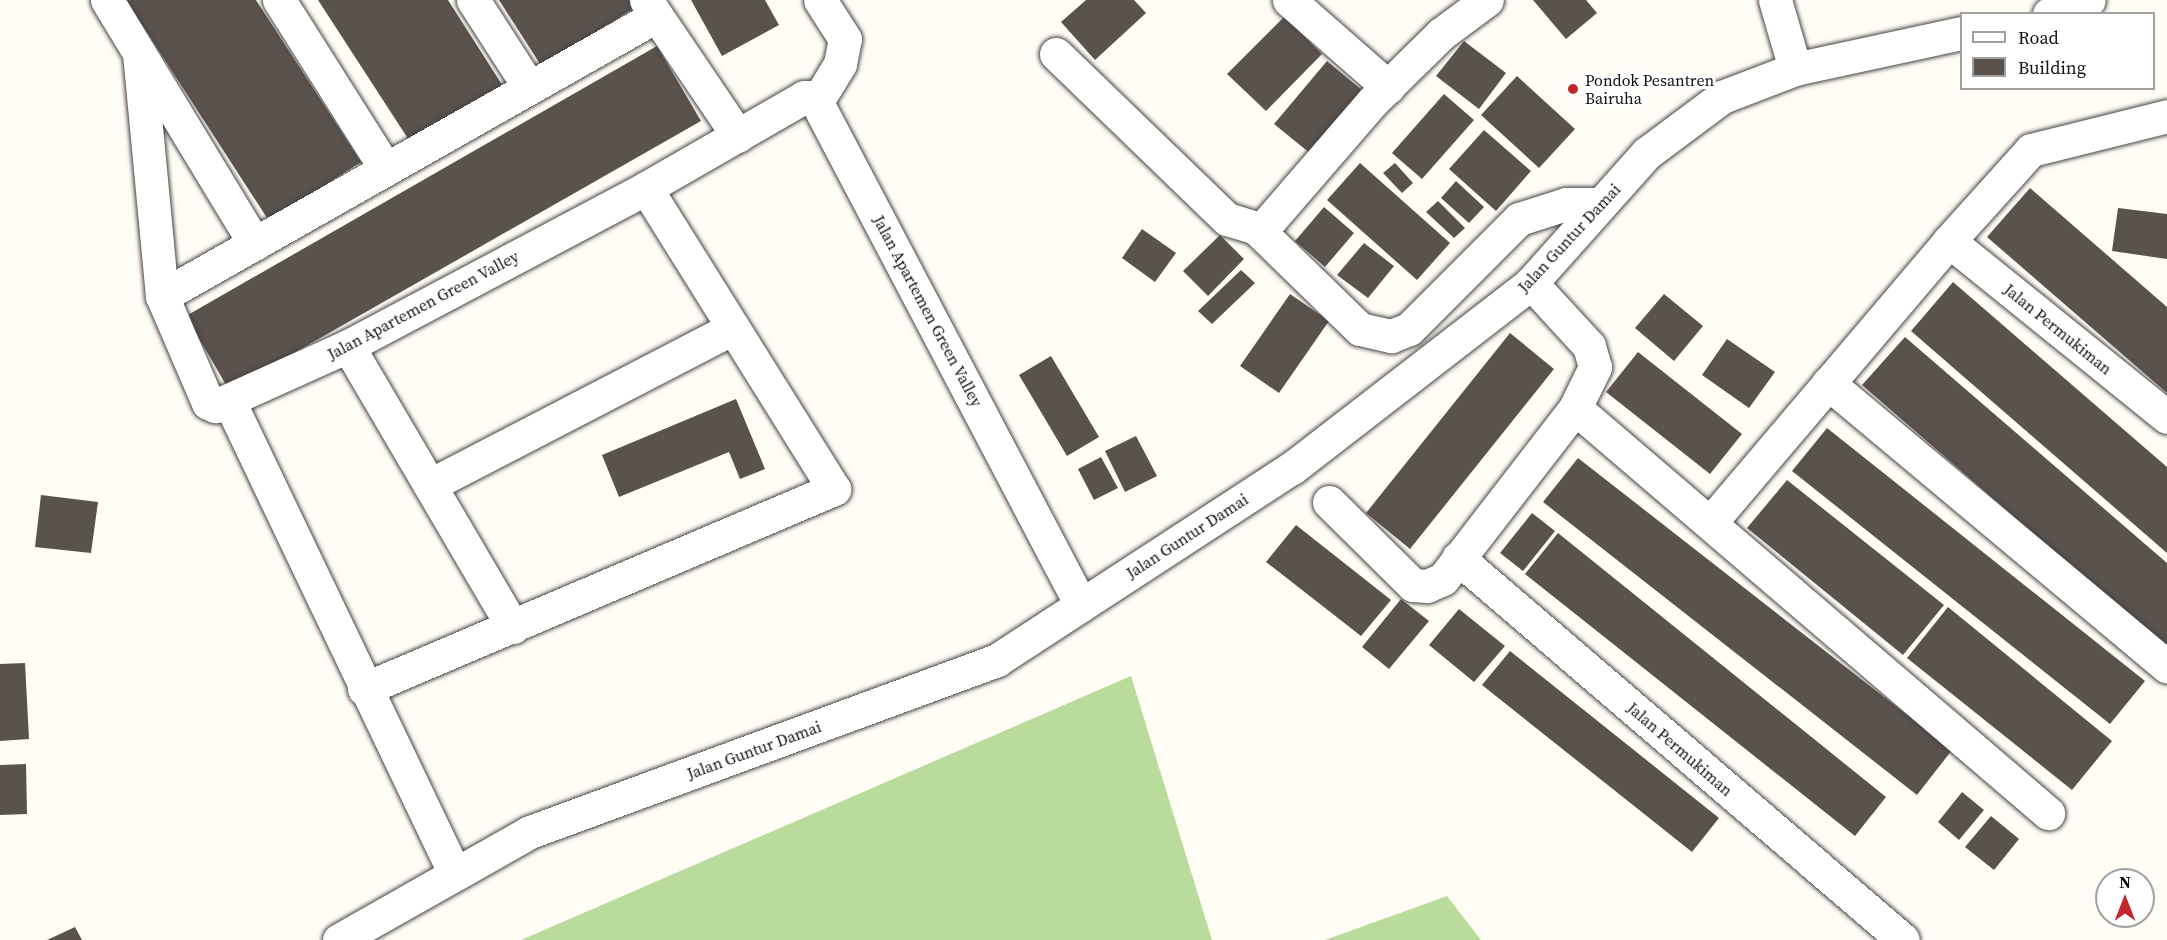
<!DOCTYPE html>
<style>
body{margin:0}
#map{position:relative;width:2167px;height:940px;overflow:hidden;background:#fffdf5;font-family:"Source Serif 4",serif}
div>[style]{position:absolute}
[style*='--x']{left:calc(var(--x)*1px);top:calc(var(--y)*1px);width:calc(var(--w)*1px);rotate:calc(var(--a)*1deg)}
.forest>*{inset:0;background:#b9dc9c}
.building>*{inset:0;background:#5a524d}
.roads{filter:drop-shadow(0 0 2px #444) drop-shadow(0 0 2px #444)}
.minor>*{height:33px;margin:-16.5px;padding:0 16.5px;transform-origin:16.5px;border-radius:16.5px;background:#fff}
.dots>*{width:16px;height:16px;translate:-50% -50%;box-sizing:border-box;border:3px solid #fff;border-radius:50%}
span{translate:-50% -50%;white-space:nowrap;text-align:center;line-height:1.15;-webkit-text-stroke:6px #fff;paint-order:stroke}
.poi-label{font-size:16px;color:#111}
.left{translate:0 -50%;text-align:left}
.street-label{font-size:16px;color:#111}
.legend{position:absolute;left:1960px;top:12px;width:195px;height:78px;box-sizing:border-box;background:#fff;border:2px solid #a0a0a0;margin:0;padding:8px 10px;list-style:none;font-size:18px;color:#111}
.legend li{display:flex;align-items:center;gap:12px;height:30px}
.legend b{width:30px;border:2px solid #a0a0a0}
.north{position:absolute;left:2095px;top:868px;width:60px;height:60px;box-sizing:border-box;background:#fff;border:2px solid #a0a0a0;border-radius:50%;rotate:0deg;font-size:16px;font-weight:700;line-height:24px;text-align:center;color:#111}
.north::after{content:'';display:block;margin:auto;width:21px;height:27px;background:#c4262e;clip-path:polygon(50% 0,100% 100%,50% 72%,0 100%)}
</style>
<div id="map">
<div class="forest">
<i style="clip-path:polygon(1131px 676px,1212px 940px,521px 940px)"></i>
<i style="clip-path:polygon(1447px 896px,1481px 940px,1325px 940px)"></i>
</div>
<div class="building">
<i style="clip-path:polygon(126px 0,256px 0,361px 162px,269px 221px)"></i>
<i style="clip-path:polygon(318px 0,448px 0,508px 94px,416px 151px)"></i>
<i style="clip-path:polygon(499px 0,629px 0,634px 8px,542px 67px)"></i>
<i style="clip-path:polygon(691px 0,765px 0,779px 25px,722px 56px)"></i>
<i style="clip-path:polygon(1086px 0,1134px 0,1146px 13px,1095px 60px,1061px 22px)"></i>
<i style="clip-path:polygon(1533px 0,1586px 0,1597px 13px,1566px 39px)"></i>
<i style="clip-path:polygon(1284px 17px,1322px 54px,1266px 111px,1227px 74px)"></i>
<i style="clip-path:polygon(1464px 41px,1506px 73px,1479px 109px,1436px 76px)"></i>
<i style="clip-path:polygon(657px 46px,701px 121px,229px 390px,186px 316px)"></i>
<i style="clip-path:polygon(1327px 61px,1363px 91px,1311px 154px,1274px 124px)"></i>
<i style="clip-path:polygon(1517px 76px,1575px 129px,1539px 168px,1481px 115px)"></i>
<i style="clip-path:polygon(1444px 94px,1474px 120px,1422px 179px,1392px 153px)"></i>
<i style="clip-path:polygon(1484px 130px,1531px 171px,1496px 211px,1449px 169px)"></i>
<i style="clip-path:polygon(1360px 163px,1450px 243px,1417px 280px,1327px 200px)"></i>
<i style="clip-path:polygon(1395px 163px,1413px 183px,1402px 193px,1383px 173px)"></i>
<i style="clip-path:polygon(1456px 181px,1484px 207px,1469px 223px,1441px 198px)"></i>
<i style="clip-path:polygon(2030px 188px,2167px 307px,2167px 393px,1987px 237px)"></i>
<i style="clip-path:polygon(1438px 201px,1465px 228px,1454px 238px,1426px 212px)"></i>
<i style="clip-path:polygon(1324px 207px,1354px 233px,1325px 267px,1295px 241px)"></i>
<i style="clip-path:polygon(2118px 208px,2167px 214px,2167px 259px,2112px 251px)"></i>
<i style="clip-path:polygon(1142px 229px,1176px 253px,1155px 282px,1122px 258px)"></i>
<i style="clip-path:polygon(1220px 235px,1244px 259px,1208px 296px,1183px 271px)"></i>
<i style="clip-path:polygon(1364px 243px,1394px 266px,1368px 298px,1337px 275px)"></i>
<i style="clip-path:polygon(1241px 270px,1255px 283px,1212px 324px,1198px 311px)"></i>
<i style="clip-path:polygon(1953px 282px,2167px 467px,2167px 553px,1911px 331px)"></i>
<i style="clip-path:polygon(1290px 294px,1329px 321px,1279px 393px,1240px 366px)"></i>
<i style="clip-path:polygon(1664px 294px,1703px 326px,1674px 361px,1635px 328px)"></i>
<i style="clip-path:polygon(1510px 333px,1554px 369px,1410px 549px,1366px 513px)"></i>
<i style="clip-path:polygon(1905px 337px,2167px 563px,2167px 649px,1862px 385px)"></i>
<i style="clip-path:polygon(1727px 339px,1775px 372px,1749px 408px,1702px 375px)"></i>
<i style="clip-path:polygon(1638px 352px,1742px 434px,1710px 474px,1606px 392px)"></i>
<i style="clip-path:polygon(1051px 356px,1099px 437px,1067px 456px,1019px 375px)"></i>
<i style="clip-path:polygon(736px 399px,765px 469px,740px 479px,729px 452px,619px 497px,602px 455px)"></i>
<i style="clip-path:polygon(1827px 428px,2145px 681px,2110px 724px,1792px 471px)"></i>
<i style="clip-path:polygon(1136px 436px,1157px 476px,1125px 492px,1105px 451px)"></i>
<i style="clip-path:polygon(1101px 457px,1118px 488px,1094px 500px,1078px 469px)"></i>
<i style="clip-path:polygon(1578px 458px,1952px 750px,1917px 795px,1543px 502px)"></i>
<i style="clip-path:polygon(1787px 480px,1944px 605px,1903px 655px,1747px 528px)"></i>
<i style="clip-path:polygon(41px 495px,98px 502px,91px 553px,35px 547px)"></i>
<i style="clip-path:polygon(1532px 513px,1555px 531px,1523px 571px,1500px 553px)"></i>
<i style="clip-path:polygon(1296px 525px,1391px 600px,1361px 636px,1266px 562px)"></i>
<i style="clip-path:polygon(1558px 533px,1886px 797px,1855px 836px,1525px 574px)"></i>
<i style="clip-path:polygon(1401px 599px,1429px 621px,1389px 669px,1362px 647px)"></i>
<i style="clip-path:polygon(1948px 607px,2112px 741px,2072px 790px,1907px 658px)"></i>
<i style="clip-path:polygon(1459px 609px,1505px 646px,1474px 682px,1429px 645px)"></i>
<i style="clip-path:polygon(1510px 651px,1719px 818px,1692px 852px,1482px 685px)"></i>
<i style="clip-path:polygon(25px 663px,29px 739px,0 741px,0 664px)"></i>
<i style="clip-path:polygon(26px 764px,27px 814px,0 815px,0 765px)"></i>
<i style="clip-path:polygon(1962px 792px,1984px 810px,1959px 840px,1938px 822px)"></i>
<i style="clip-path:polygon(1991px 816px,2019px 839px,1994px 870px,1965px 847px)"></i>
<i style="clip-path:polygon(75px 927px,82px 940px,47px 940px)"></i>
</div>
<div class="roads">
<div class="minor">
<i style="--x:107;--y:0;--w:285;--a:58.8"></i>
<i style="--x:279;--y:0;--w:200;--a:57.7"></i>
<i style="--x:473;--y:0;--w:103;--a:57.2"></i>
<i style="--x:646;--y:0;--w:164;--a:55.9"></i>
<i style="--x:1289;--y:0;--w:132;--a:41.3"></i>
<i style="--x:1775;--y:0;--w:72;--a:73.8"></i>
<i style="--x:2049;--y:14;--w:42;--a:-19.3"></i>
<i style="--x:139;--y:53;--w:244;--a:84.6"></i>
<i style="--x:162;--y:296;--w:116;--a:66.7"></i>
<i style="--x:208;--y:403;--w:8;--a:23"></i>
<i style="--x:215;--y:406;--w:146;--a:-24.3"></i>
<i style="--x:348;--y:346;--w:337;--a:-27.9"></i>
<i style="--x:646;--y:188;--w:182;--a:-29.9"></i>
<i style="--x:804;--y:97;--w:10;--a:0"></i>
<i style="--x:814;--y:97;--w:574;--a:62.27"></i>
<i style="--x:1056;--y:54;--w:238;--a:44"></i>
<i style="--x:1227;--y:219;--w:30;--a:17"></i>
<i style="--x:1256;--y:228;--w:9;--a:-13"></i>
<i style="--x:1265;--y:226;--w:164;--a:-49.2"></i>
<i style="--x:1372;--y:102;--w:97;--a:-44.6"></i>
<i style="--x:1441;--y:34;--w:57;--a:-36.5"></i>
<i style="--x:818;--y:100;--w:42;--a:-58.6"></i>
<i style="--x:840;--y:64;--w:25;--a:-79"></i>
<i style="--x:845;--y:39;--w:46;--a:-122.7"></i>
<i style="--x:1256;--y:228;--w:145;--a:44.2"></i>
<i style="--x:1360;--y:329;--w:32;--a:13"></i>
<i style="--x:1391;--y:336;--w:19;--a:-21"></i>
<i style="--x:1409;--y:329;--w:156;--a:-45"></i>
<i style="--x:1519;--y:219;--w:49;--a:-17.7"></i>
<i style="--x:1566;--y:204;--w:35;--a:0"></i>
<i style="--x:1949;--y:241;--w:122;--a:-48"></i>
<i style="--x:2031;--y:150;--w:140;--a:-14"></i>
<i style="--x:162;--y:296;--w:568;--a:-29.54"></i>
<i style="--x:348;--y:346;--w:326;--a:59.6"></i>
<i style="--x:1828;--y:383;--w:442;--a:39.9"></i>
<i style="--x:230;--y:403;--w:522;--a:64.47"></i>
<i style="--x:1575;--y:408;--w:623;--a:40.57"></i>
<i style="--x:430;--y:485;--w:341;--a:-27.4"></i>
<i style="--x:1329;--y:502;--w:118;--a:44.7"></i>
<i style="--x:1413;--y:585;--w:14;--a:4"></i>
<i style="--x:1427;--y:586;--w:17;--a:-24"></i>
<i style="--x:1443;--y:579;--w:216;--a:-52.3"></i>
<i style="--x:1575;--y:408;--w:46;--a:-64"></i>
<i style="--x:1595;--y:367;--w:22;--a:-106"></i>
<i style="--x:1589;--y:346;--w:86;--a:-132.6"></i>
<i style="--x:1710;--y:523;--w:370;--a:-49.7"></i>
<i style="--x:1949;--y:241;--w:280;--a:38.9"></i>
<i style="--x:1458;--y:558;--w:586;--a:40.64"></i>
<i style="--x:364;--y:689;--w:511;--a:-23.05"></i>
<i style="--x:834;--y:489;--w:355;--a:-122"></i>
<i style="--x:339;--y:940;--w:219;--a:-29.5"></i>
<i style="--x:530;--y:832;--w:498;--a:-20.2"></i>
<i style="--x:997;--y:660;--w:352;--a:-33.1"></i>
<i style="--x:1292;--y:468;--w:302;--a:-37.7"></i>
<i style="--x:1531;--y:283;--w:174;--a:-48.3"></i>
<i style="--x:1647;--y:153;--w:94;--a:-36.7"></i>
<i style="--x:1722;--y:97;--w:78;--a:-21"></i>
<i style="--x:1795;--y:69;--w:171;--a:-12.2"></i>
</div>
</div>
<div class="dots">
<i style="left:1573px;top:89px;background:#c4262e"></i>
</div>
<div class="poi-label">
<span class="left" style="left:1585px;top:89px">Pondok Pesantren<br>Bairuha</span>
</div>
<div class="street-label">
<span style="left:1569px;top:238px;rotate:-47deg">Jalan Guntur Damai</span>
<span style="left:423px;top:305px;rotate:-28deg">Jalan Apartemen Green Valley</span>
<span style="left:928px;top:311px;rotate:62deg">Jalan Apartemen Green Valley</span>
<span style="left:2058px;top:329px;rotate:39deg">Jalan Permukiman</span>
<span style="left:1187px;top:536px;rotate:-33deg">Jalan Guntur Damai</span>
<span style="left:1680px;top:749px;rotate:41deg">Jalan Permukiman</span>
<span style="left:754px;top:750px;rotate:-20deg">Jalan Guntur Damai</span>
</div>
<ul class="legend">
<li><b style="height:8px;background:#fff"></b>Road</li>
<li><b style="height:16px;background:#5a524d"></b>Building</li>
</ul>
<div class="north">N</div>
</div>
